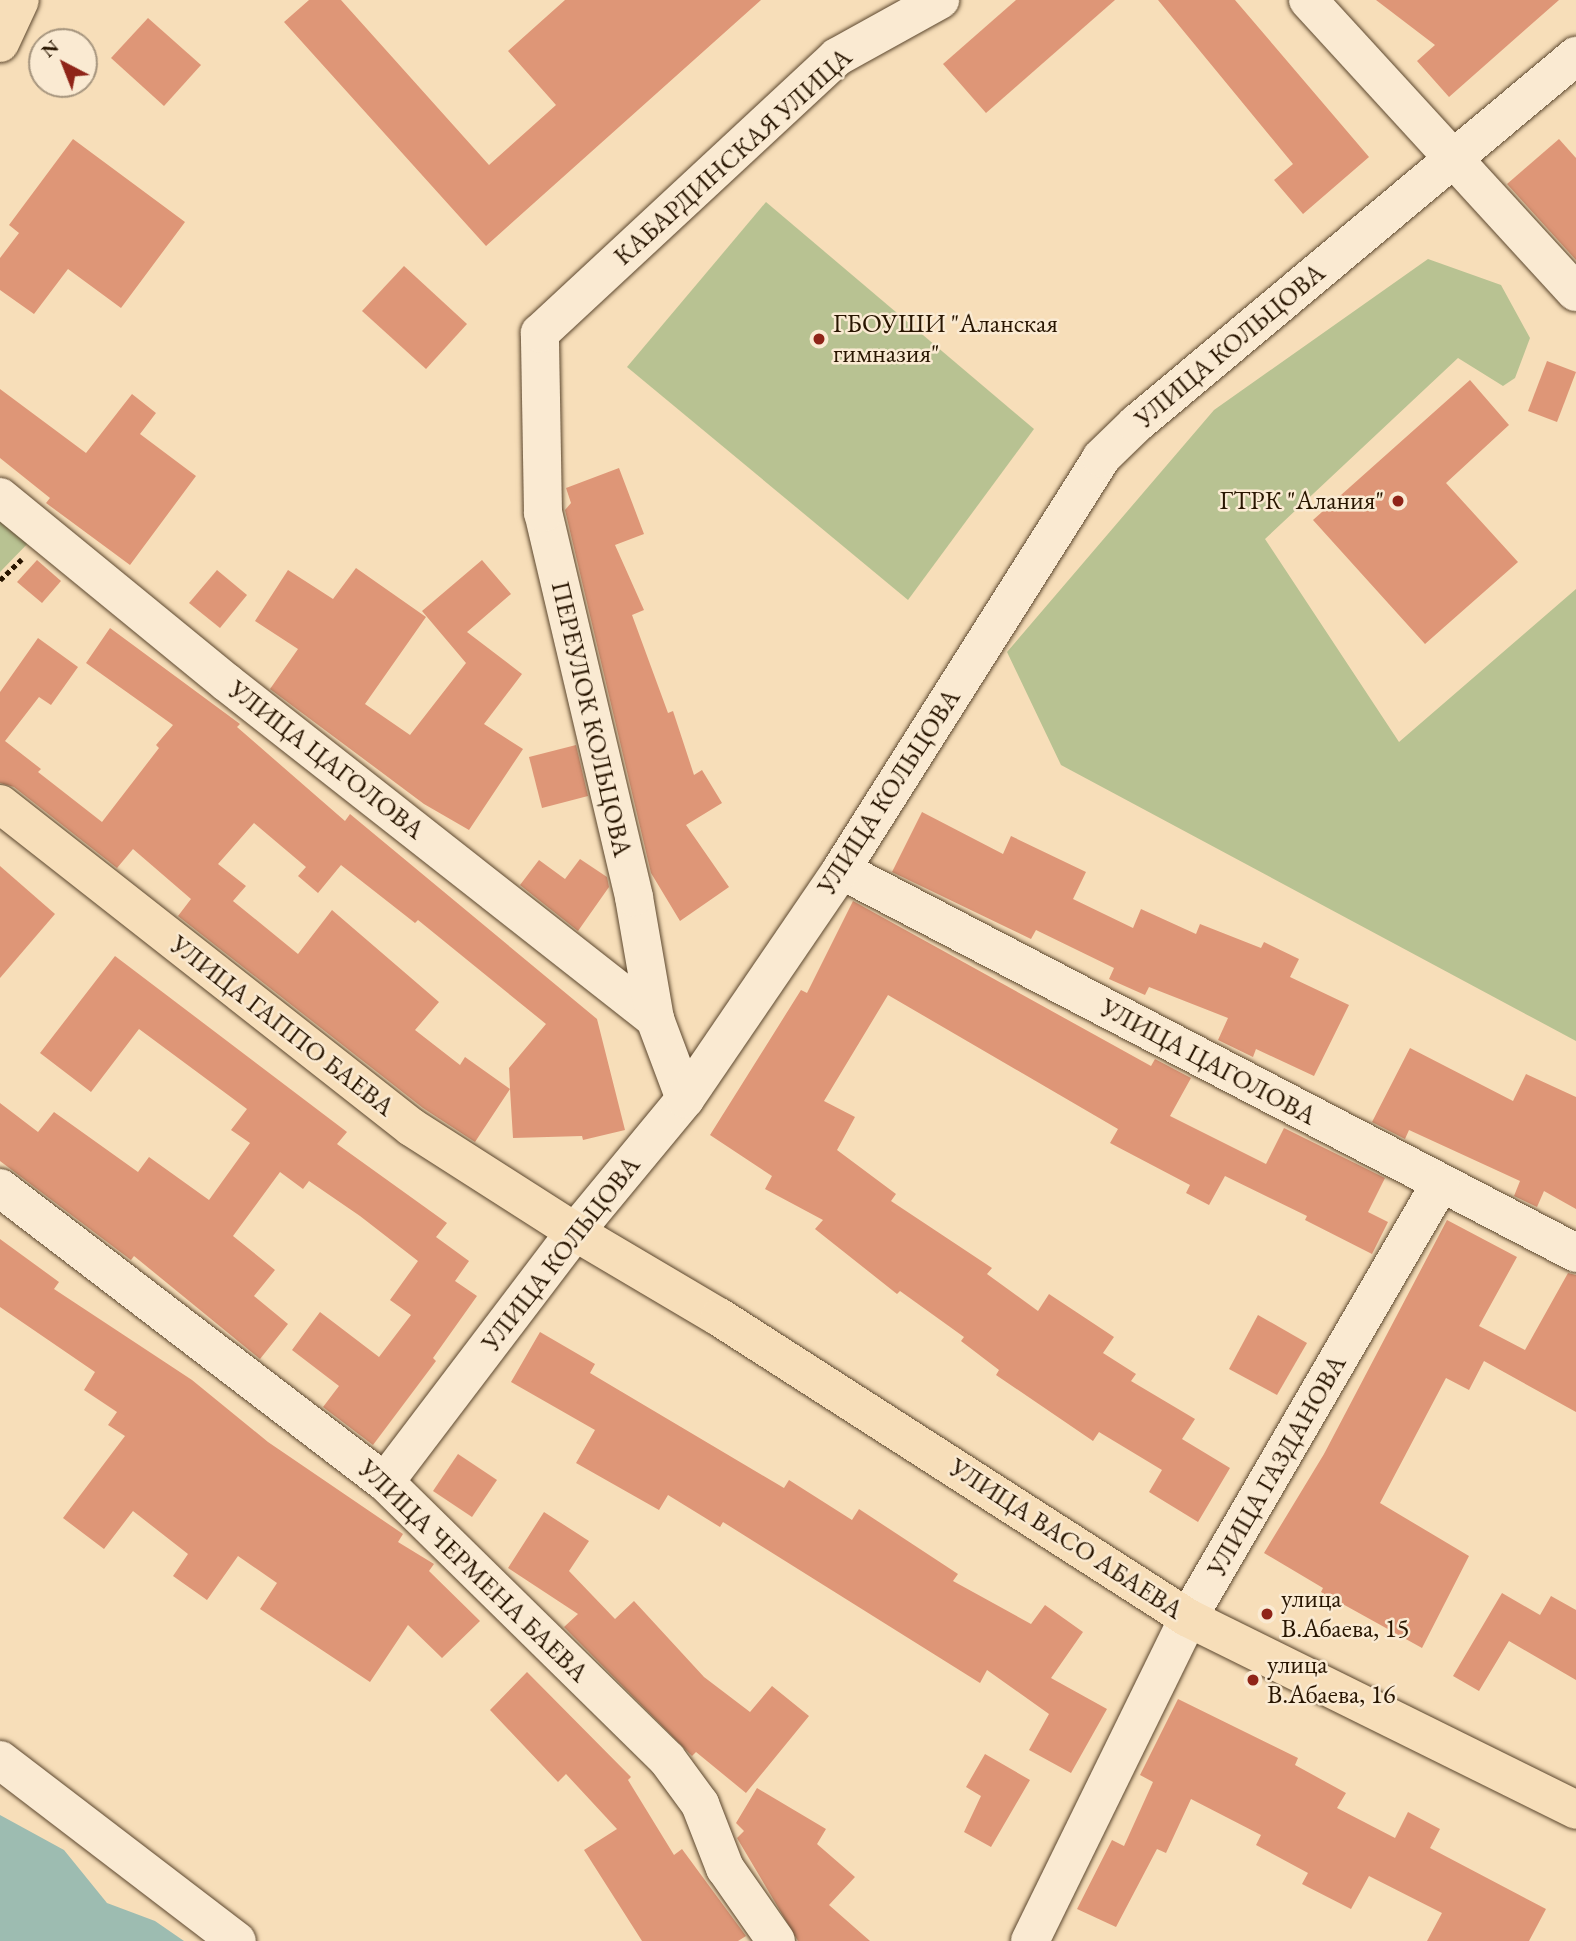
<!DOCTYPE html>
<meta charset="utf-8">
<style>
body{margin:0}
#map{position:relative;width:1576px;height:1941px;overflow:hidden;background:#f7deb9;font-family:"EB Garamond",serif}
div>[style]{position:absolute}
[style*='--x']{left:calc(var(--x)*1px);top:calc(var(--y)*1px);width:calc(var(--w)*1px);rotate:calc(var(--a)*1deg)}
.green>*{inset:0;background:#b8c292}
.water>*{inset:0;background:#9dbcb1}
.building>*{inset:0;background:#de9677}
.path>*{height:4.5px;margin-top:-2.25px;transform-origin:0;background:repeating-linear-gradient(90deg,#281500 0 5px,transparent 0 8.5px)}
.roads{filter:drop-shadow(0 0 2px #5c472e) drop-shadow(0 0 2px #5c472e)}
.minor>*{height:38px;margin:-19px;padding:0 19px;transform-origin:19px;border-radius:19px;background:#faead2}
.major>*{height:38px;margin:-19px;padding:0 19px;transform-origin:19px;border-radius:19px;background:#f7deb9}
.dots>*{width:19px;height:19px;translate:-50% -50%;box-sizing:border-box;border:4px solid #faead2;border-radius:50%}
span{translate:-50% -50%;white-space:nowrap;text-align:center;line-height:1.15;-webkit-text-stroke:5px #faead2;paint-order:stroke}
.street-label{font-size:26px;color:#281500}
.poi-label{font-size:26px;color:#281500}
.left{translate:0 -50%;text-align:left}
.right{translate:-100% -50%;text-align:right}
.north{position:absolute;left:28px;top:28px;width:70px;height:70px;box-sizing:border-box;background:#faead2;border:2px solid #a6957e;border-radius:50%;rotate:318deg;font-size:19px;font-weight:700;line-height:28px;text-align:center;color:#281500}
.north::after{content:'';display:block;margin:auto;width:24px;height:32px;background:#8f2418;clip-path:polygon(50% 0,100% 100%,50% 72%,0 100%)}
</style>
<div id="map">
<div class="green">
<i style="clip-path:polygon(766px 202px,1034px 429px,908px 600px,627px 367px)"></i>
<i style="clip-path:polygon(1428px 259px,1501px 285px,1530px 338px,1515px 378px,1503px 386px,1458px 358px,1265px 539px,1399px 742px,1576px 589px,1576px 1041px,1061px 765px,1007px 652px,1214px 410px)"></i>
<i style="clip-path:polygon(0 506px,33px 538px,0 572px)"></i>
</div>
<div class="water">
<i style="clip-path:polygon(0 1815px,64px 1850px,107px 1903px,155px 1921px,184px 1941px,0 1941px)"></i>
</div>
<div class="building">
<i style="clip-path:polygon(309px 0,341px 0,489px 165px,556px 105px,508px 51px,565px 0,761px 0,486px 246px,284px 22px)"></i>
<i style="clip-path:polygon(1016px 0,1115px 0,986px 113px,943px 64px)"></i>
<i style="clip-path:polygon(1158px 0,1235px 0,1369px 157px,1303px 214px,1274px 180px,1293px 164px)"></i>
<i style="clip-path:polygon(1376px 0,1559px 0,1449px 97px,1417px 61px,1435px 45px)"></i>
<i style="clip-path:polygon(148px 18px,201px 65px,164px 106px,111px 58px)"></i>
<i style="clip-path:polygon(73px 139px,185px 222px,121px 308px,68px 269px,34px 314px,0 290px,0 258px,19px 233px,9px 225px)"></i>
<i style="clip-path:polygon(1559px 139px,1576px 158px,1576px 260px,1507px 184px)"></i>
<i style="clip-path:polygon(404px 266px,467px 324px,426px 369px,362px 311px)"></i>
<i style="clip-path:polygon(1547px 361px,1576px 372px,1557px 422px,1528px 411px)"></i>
<i style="clip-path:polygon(1470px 380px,1509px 425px,1446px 483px,1518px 562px,1425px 644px,1313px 520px)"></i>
<i style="clip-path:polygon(0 389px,86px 453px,132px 394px,156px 413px,140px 434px,196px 476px,130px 565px,46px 503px,50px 498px,0 458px)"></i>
<i style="clip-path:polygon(619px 468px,644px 534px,615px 545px,644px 610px,632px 615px,668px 713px,673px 711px,694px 775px,702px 770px,722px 803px,686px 825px,729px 887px,680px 921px,651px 873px,565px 510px,571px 503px,566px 488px)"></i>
<i style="clip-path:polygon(37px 560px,61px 581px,42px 603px,17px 582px)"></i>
<i style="clip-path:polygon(482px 560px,511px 594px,467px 632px,522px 674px,484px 724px,523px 749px,469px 830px,424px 804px,270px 689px,298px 649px,255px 621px,288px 570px,333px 599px,356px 568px,426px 617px,365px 704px,410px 735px,466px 663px,422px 611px)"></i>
<i style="clip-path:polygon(217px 570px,247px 595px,220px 628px,189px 603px)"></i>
<i style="clip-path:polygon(evenodd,110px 628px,240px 724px,237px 727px,345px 821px,350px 814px,597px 1019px,625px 1130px,583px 1140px,582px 1136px,513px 1138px,510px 1089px,475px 1142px,423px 1108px,178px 916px,191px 899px,133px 849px,117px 868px,14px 787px,0 783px,0 692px,38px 638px,78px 667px,51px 705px,39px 697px,5px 741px,41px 769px,38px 772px,102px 822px,159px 748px,156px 745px,173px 725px,86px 663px,110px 628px,254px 823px,306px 867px,298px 876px,318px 893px,341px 865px,415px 923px,418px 920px,546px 1024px,509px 1068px,510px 1089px,465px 1057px,460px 1065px,415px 1030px,439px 1002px,332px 910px,298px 954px,233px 901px,246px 886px,218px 864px,254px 823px)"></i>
<i style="clip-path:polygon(576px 745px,588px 796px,542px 808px,529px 757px)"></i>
<i style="clip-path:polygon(922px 812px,1003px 854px,1011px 836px,1086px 872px,1073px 899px,1133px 928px,1141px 909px,1196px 934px,1200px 924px,1261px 948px,1264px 942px,1299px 959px,1290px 977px,1349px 1005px,1314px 1076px,1256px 1049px,1253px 1057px,1218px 1040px,1228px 1018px,1149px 987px,1145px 995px,1109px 979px,1114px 968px,1036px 930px,1031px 939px,892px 872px)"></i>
<i style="clip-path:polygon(580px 859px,607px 877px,609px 887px,578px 931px,520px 885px,539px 860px,565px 879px)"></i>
<i style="clip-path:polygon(0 866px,55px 914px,0 978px)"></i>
<i style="clip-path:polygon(853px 901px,1151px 1066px,1155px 1059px,1191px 1078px,1170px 1116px,1266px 1164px,1284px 1128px,1385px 1178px,1368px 1212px,1388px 1222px,1372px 1254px,1305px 1220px,1307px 1216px,1225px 1176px,1209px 1205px,1186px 1193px,1190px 1185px,1110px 1143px,1118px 1129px,888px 995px,824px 1101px,855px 1117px,837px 1150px,896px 1194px,891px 1201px,992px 1268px,987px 1274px,1038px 1311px,1049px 1294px,1114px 1337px,1103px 1353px,1136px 1374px,1131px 1381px,1195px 1419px,1182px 1439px,1230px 1468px,1198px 1522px,1149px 1492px,1162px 1470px,1099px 1432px,1093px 1441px,996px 1375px,999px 1370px,961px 1341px,964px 1337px,900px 1291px,897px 1294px,815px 1229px,823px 1220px,765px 1189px,772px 1176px,710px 1135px,801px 990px,807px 993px)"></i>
<i style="clip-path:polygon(115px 956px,347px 1132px,337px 1144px,447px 1223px,436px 1237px,469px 1261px,455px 1281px,477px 1296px,433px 1358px,436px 1361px,373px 1445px,323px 1407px,339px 1386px,292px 1350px,320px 1312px,379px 1357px,411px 1315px,390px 1300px,418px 1261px,360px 1216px,309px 1181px,303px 1189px,280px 1172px,233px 1236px,275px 1270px,254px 1296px,288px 1324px,260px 1359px,134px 1256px,131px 1260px,0 1161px,0 1103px,38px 1132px,54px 1112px,138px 1172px,149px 1157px,209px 1200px,250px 1143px,231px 1130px,247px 1109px,139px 1029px,91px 1092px,40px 1053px)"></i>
<i style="clip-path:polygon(1410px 1048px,1513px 1101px,1526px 1074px,1576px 1097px,1576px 1209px,1544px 1191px,1537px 1207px,1514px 1196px,1520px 1181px,1409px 1130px,1405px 1139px,1372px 1122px)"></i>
<i style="clip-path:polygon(1447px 1220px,1517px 1257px,1479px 1326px,1525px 1350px,1568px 1273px,1576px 1275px,1576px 1412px,1484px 1361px,1469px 1390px,1446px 1378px,1380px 1503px,1469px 1556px,1422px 1648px,1321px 1592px,1323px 1588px,1264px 1553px,1324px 1454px)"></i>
<i style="clip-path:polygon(0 1239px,59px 1282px,54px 1289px,192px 1380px,268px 1442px,403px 1534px,398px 1542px,434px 1564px,429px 1571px,480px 1621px,442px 1658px,408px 1625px,370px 1682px,260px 1609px,277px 1583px,238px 1556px,207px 1600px,173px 1576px,188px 1554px,133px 1511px,104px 1549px,63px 1518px,125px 1436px,108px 1425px,117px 1412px,84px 1390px,95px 1372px,0 1307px)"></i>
<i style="clip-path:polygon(1258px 1315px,1307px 1343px,1277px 1395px,1229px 1369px)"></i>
<i style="clip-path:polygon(540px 1332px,595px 1364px,590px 1373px,784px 1488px,789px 1480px,852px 1520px,859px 1509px,958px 1574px,953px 1581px,1031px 1624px,1045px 1605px,1083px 1632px,1051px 1678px,1107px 1709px,1071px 1773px,1029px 1750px,1049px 1714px,987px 1670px,980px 1683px,723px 1522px,720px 1527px,668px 1495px,659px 1510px,576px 1463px,595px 1430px,511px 1382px)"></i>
<i style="clip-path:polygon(458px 1454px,497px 1480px,472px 1517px,433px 1491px)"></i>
<i style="clip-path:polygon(544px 1512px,589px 1541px,569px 1571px,615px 1619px,634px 1601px,704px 1677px,750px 1712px,772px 1686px,809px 1716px,746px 1793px,696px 1752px,692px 1756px,564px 1627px,578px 1614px,508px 1568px)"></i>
<i style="clip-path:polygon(1502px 1593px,1540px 1615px,1551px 1596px,1576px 1610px,1576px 1680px,1509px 1641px,1479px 1691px,1453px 1676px)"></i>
<i style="clip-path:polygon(527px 1672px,631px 1777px,628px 1780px,674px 1855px,682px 1849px,746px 1936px,738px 1941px,642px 1941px,584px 1850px,617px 1829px,566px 1774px,558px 1782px,490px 1710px)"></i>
<i style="clip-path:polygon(1178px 1699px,1298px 1758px,1295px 1765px,1346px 1793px,1337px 1808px,1395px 1838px,1408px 1812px,1440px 1829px,1430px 1848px,1546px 1909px,1529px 1941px,1427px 1941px,1442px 1913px,1369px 1876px,1351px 1909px,1302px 1884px,1308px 1873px,1256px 1845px,1261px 1835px,1191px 1799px,1166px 1853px,1157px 1849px,1116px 1927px,1077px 1909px,1112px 1840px,1124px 1846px,1153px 1782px,1140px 1775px)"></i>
<i style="clip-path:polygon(985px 1754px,1030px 1780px,991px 1847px,964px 1832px,981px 1796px,966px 1787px)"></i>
<i style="clip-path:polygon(757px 1788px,826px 1829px,817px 1844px,855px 1877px,829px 1905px,870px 1941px,798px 1941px,737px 1838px,744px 1831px,736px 1823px)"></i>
</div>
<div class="path">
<i style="--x:0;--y:580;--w:30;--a:-44"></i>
</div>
<div class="roads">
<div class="minor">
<i style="--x:1308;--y:0;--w:396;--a:47.5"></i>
<i style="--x:0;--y:497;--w:292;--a:39.3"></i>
<i style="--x:226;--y:682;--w:546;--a:38.15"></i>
<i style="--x:841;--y:870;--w:829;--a:27.52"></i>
<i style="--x:685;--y:1099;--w:85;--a:-110.6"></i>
<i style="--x:655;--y:1019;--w:124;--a:-99.8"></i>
<i style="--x:634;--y:897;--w:395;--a:-103.3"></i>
<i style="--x:543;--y:513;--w:180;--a:-91"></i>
<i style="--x:540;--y:333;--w:405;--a:-42.9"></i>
<i style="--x:837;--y:57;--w:118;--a:-29"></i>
<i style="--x:0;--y:1188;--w:484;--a:37.4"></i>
<i style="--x:385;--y:1482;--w:395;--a:44.5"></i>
<i style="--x:667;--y:1759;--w:56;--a:53.7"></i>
<i style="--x:700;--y:1804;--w:69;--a:68.7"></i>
<i style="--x:725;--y:1868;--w:89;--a:55.1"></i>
<i style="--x:385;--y:1482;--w:314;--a:-52.8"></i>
<i style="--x:575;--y:1232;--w:173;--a:-50.4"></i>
<i style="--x:685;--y:1099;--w:277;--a:-55.7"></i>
<i style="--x:841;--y:870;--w:487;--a:-57.7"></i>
<i style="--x:1101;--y:458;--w:49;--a:-44.2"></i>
<i style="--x:1136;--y:424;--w:574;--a:-39.91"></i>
<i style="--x:0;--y:1760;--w:298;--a:37.4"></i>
<i style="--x:1030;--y:1941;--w:360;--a:-63.9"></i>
<i style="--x:1188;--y:1618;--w:502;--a:-59.86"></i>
</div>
<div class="major">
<i style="--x:0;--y:43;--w:47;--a:-65.1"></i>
<i style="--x:0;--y:804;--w:523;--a:38.16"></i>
<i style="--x:411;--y:1127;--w:195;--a:32.6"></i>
<i style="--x:575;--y:1232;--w:167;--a:30.6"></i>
<i style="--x:719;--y:1317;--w:557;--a:32.69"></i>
<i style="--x:1188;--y:1618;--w:433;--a:26.3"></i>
</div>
</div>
<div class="dots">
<i style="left:819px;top:339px;background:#8f2418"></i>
<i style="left:1398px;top:501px;background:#8f2418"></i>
<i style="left:1267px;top:1614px;background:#8f2418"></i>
<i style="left:1253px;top:1680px;background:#8f2418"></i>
</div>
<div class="street-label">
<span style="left:733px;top:157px;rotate:-42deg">КАБАРДИНСКАЯ УЛИЦА</span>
<span style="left:1230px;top:346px;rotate:-40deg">УЛИЦА КОЛЬЦОВА</span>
<span style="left:591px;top:719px;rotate:77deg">ПЕРЕУЛОК КОЛЬЦОВА</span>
<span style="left:326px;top:760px;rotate:38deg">УЛИЦА ЦАГОЛОВА</span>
<span style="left:889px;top:792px;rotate:-57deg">УЛИЦА КОЛЬЦОВА</span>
<span style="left:282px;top:1026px;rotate:38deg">УЛИЦА ГАППО БАЕВА</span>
<span style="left:1208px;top:1062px;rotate:28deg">УЛИЦА ЦАГОЛОВА</span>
<span style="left:561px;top:1254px;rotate:-52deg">УЛИЦА КОЛЬЦОВА</span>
<span style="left:1277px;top:1466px;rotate:-60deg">УЛИЦА ГАЗДАНОВА</span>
<span style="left:1066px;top:1539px;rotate:33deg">УЛИЦА ВАСО АБАЕВА</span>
<span style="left:473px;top:1571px;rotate:44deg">УЛИЦА ЧЕРМЕНА БАЕВА</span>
</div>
<div class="poi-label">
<span class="left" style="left:833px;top:339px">ГБОУШИ "Аланская<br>гимназия"</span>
<span class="right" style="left:1384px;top:501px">ГТРК "Алания"</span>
<span class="left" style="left:1281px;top:1614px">улица<br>В.Абаева, 15</span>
<span class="left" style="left:1267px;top:1680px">улица<br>В.Абаева, 16</span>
</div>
<div class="north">N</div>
</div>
